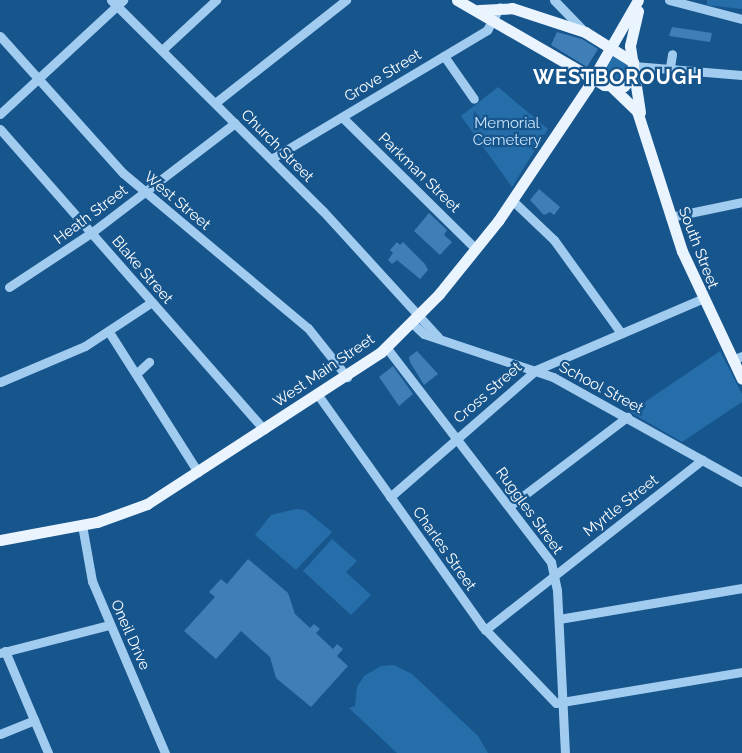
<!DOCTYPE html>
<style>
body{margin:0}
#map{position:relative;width:742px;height:753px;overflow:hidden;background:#17558d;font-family:Raleway,sans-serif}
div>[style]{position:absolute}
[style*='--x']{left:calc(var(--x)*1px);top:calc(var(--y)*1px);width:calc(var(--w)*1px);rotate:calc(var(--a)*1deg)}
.green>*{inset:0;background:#266eaa}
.round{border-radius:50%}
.building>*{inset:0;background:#3f7fb6}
.minor>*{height:9px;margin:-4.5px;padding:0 4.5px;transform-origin:4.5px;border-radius:4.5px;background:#a2ccef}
.major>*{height:11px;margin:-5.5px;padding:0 5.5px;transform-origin:5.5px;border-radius:5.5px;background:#eaf4ff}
span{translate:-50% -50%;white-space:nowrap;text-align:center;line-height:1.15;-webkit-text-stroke:4.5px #17558d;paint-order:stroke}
.street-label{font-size:15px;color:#fff}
.park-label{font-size:15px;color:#c9e4fb}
.district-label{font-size:20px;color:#fff;font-weight:700;letter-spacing:1px}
</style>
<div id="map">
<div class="green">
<i style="clip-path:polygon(707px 0,742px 0,742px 9px,707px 5px)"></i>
<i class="round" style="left:603px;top:57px;width:26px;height:26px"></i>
<i style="clip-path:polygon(498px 87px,548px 129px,512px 187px,461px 116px)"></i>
<i style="clip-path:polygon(720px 351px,742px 394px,742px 402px,682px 442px,630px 412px)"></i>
<i style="clip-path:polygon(296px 509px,305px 510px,332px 532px,296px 570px,255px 535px,271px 515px)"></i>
<i style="clip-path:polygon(332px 539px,357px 561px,346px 572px,371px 595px,351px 615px,303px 571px)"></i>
<i style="clip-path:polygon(381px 666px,394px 665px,412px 674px,478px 736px,488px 753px,397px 753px,349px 708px,355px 706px,357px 687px,364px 676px)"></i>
</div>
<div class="building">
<i style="clip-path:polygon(672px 27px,712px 33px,710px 42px,669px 36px)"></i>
<i style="clip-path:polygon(557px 32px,582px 39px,598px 49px,587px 67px,551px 45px)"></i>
<i style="clip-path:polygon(539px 189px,560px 207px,554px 215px,550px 212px,544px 215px,530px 200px)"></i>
<i style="clip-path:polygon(429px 213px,447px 230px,444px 235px,452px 242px,440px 255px,414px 231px)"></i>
<i style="clip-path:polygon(397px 242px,400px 245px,403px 242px,425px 264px,428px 270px,420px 279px,397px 260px,392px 264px,388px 260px,393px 253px,390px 250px)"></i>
<i style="clip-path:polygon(417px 351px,438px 374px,424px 385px,410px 362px,409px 357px)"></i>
<i style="clip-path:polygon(393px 366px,413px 394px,399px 406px,379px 377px)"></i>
<i style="clip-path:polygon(248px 559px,288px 593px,295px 614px,310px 628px,314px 624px,320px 629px,316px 633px,333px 649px,337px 644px,343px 649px,337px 656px,348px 666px,311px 707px,276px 678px,270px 657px,241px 631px,216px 659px,184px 631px,215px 597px,209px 592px,221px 579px,227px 584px)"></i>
</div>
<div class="minor">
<i style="--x:111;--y:0;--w:299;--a:44.9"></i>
<i style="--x:323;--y:211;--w:171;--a:47.6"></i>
<i style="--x:554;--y:0;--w:45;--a:45.9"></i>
<i style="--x:669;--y:0;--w:75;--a:14.6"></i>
<i style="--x:0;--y:36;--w:184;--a:48.1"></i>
<i style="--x:123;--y:173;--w:241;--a:40"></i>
<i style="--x:308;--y:328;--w:63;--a:51.5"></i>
<i style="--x:162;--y:50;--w:74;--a:-42.8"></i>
<i style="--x:444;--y:56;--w:52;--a:55.1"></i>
<i style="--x:634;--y:66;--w:108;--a:4.8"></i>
<i style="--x:670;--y:67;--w:13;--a:-81"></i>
<i style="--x:215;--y:103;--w:167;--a:-38.2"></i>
<i style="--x:0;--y:114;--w:168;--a:-42.8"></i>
<i style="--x:342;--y:117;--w:188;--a:44.6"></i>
<i style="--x:0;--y:129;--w:400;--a:48.7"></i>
<i style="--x:271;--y:159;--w:252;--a:-30.8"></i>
<i style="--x:487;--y:30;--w:26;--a:-61"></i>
<i style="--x:513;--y:201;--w:57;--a:43.6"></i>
<i style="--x:554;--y:240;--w:115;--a:54.2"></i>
<i style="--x:670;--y:217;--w:74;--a:-11.8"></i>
<i style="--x:9;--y:287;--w:98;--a:-33.4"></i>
<i style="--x:91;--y:233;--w:181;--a:-37.4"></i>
<i style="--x:412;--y:323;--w:16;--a:43"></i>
<i style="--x:424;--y:334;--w:136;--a:18.4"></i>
<i style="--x:553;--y:377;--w:216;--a:29.1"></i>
<i style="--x:109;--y:332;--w:166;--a:57.6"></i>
<i style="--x:386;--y:347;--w:271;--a:52.5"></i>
<i style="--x:551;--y:562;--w:29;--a:78"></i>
<i style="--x:557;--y:590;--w:163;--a:87.2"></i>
<i style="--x:732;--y:360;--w:11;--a:-22"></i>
<i style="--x:136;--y:374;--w:18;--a:-43"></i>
<i style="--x:0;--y:382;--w:92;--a:-23"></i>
<i style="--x:85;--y:346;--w:80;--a:-33.3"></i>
<i style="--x:318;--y:395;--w:285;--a:54.6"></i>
<i style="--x:483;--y:627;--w:105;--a:46.2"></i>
<i style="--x:556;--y:703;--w:189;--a:-9.5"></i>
<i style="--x:390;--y:497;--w:194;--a:-41"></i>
<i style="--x:536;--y:370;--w:181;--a:-23.2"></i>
<i style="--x:511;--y:505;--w:146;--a:-37.2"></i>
<i style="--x:82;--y:525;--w:57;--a:79.9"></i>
<i style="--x:92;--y:581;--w:187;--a:67"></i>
<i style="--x:559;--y:619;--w:186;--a:-9.6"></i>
<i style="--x:485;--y:630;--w:276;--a:-38.1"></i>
<i style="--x:5;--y:651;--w:111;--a:67.1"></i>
<i style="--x:0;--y:653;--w:113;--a:-14.4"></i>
<i style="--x:0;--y:734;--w:37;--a:-22"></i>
</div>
<div class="major">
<i style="--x:457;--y:0;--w:170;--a:30"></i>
<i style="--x:604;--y:85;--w:20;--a:3"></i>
<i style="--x:624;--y:86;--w:16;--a:-47"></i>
<i style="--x:479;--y:10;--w:33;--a:-3"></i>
<i style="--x:512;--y:8;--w:77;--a:18.2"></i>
<i style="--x:585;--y:32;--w:57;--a:32"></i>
<i style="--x:638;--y:11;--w:36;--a:103"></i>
<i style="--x:630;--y:46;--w:67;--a:81.4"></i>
<i style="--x:612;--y:87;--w:35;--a:44"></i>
<i style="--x:637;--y:111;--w:147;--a:72.2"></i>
<i style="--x:682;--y:251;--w:141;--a:64.9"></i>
<i style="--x:0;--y:540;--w:99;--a:-10.5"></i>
<i style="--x:97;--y:522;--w:53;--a:-19.8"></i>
<i style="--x:147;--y:504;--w:279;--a:-33"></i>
<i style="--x:381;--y:352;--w:82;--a:-45"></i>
<i style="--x:439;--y:294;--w:94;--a:-51.1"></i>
<i style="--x:498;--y:221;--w:161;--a:-56.1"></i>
<i style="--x:588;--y:87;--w:100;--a:-60.1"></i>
</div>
<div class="street-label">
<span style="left:383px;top:76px;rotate:-31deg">Grove Street</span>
<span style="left:277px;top:146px;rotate:45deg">Church Street</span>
<span style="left:419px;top:173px;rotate:44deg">Parkman Street</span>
<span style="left:177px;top:201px;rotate:40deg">West Street</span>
<span style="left:91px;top:215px;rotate:-37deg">Heath Street</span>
<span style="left:698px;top:248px;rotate:69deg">South Street</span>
<span style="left:142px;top:270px;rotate:49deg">Blake Street</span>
<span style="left:324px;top:371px;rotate:-34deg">West Main Street</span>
<span style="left:601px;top:388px;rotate:28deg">School Street</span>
<span style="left:488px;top:393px;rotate:-41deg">Cross Street</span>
<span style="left:621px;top:506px;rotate:-38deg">Myrtle Street</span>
<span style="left:529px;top:511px;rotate:54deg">Ruggles Street</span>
<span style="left:444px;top:549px;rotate:55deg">Charles Street</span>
<span style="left:130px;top:635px;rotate:66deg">Oneil Drive</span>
</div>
<div class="park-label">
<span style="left:507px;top:132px">Memorial<br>Cemetery</span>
</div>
<div class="district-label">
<span style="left:618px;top:77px">WESTBOROUGH</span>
</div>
</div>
